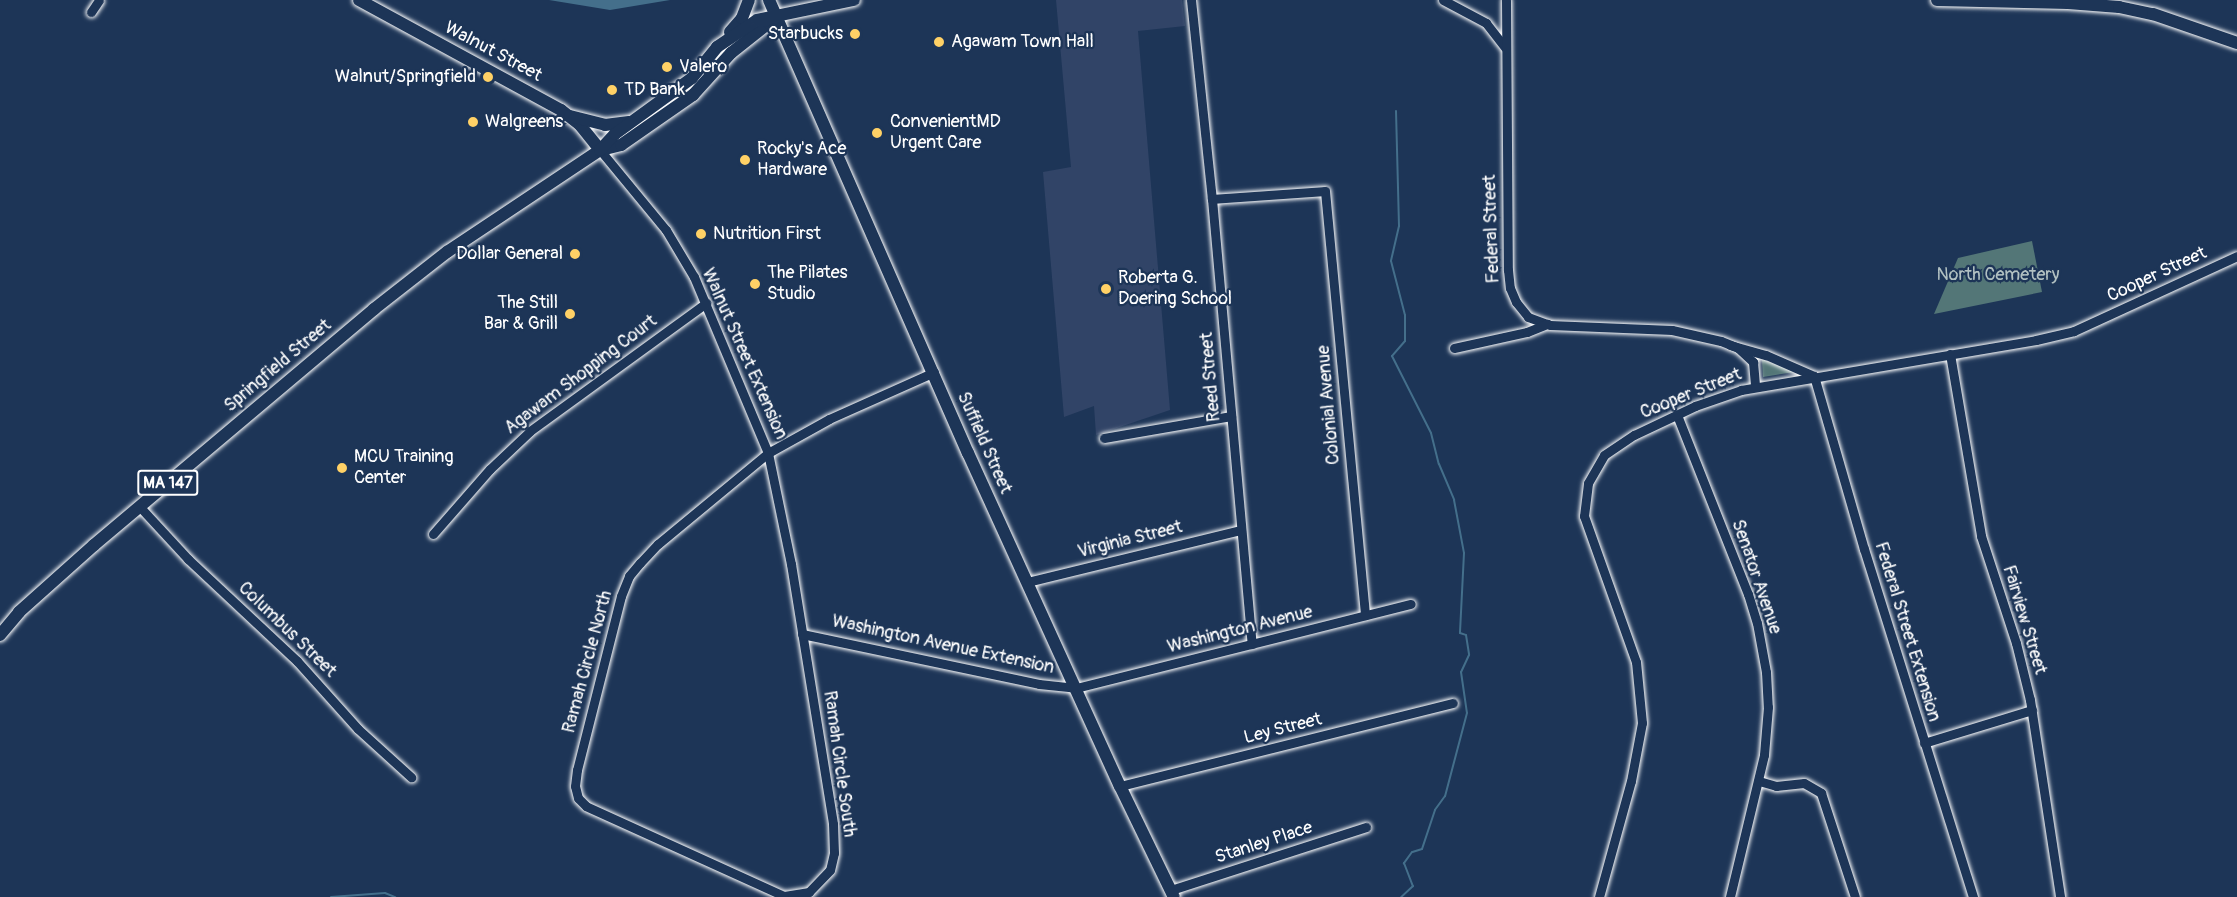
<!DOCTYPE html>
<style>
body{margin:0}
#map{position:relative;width:2237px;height:897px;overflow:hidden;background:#1d3557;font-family:Pangolin,sans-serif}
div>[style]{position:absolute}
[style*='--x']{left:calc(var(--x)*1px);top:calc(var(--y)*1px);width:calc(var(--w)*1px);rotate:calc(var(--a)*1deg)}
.built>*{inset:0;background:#314467}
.green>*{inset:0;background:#537677}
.water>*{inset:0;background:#446f8b}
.stream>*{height:2px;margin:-1px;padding:0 1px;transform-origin:1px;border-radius:1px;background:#446f8b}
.roads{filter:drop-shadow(0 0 2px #fff) drop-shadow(0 0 2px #fff)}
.minor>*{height:9px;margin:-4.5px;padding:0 4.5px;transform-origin:4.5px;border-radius:4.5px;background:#1d3557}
.major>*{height:12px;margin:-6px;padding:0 6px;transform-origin:6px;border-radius:6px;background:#1d3557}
.dots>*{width:16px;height:16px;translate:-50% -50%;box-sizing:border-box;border:3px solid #1d3557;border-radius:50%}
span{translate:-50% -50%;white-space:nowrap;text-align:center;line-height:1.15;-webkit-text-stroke:4.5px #1d3557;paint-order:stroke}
.shield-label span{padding:2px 4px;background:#1d3557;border:2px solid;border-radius:4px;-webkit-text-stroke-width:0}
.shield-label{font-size:16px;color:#fff;font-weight:700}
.poi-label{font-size:18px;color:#fff}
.right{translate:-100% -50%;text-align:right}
.left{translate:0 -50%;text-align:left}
.street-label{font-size:18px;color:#fff}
.park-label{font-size:18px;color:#b2c1c2}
</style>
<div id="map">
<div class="built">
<i style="clip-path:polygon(1056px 0,1182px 0,1185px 26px,1138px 31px,1170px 410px,1096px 435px,1094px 406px,1064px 417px,1043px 172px,1071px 167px)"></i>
</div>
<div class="green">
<i style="clip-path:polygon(2032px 241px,2042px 292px,1934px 314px,1958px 258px)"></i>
<i style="clip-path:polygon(1762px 359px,1794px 372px,1763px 377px)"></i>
</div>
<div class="water">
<i style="clip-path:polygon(549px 0,670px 0,610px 10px)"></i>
</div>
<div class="stream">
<i style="--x:1396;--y:111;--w:115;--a:88.5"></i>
<i style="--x:1399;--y:226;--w:36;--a:103"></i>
<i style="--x:1391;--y:261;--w:56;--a:75.5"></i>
<i style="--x:1405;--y:315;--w:26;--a:90"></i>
<i style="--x:1405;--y:341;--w:20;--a:131"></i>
<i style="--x:1392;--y:356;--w:86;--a:63.1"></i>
<i style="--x:1431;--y:433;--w:32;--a:76"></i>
<i style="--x:1439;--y:464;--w:39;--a:67"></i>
<i style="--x:1454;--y:500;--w:54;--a:79.3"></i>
<i style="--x:1464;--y:553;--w:80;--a:92.9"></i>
<i style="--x:1460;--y:633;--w:6;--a:18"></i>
<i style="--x:1466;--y:635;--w:20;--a:81"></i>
<i style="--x:1469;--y:655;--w:19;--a:115"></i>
<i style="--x:1461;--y:672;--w:41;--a:81.7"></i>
<i style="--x:1467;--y:713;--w:86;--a:104.8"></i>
<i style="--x:1445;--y:796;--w:17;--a:126"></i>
<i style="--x:1435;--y:810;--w:41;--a:108.4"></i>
<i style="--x:1422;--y:849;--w:10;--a:163"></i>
<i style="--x:1412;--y:852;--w:14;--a:126"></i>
<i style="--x:1404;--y:863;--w:25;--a:69"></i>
<i style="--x:1413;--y:886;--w:16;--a:137"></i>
<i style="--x:331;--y:897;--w:54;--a:-4.2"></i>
<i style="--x:385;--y:893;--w:11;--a:22"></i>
</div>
<div class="roads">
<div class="minor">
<i style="--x:1191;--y:0;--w:200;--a:84"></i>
<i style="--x:1212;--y:199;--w:447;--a:84.9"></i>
<i style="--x:1443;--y:0;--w:49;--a:28.1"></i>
<i style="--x:1486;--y:23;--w:31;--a:52"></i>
<i style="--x:1506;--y:0;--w:270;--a:89.6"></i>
<i style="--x:1508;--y:270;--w:18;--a:84"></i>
<i style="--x:1510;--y:288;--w:15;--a:67"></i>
<i style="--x:1516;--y:302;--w:19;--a:51"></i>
<i style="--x:1528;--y:317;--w:23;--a:20"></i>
<i style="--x:1550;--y:325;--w:122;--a:2.3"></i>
<i style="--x:1672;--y:330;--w:50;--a:12.7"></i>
<i style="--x:1721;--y:341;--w:18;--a:22"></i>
<i style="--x:1738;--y:348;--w:21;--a:43"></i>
<i style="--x:1753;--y:362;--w:24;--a:85"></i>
<i style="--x:91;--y:12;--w:14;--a:-56"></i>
<i style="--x:600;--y:150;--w:104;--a:50.5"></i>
<i style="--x:666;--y:230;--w:55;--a:59.2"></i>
<i style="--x:694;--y:277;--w:191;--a:67.2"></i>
<i style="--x:768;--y:453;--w:113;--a:78.3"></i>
<i style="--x:791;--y:564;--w:263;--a:80.8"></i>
<i style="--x:833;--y:824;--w:29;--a:88"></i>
<i style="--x:834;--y:853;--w:17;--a:103"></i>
<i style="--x:830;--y:870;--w:30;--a:134"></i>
<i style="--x:809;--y:892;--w:25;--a:171"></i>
<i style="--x:784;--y:896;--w:217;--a:-155.6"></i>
<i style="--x:586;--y:806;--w:11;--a:-135"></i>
<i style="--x:578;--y:798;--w:12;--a:-104"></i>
<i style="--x:575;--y:786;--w:16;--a:-83"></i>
<i style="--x:577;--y:770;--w:179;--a:-75.8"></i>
<i style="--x:621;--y:596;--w:22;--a:-68"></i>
<i style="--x:629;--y:576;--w:17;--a:-50"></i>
<i style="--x:640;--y:563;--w:26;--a:-47"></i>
<i style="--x:658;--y:544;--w:143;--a:-39.6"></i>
<i style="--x:768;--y:453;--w:70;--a:-29.1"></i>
<i style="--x:829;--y:419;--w:115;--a:-24.1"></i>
<i style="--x:1212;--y:199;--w:113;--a:-4"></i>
<i style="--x:1325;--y:191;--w:426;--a:84.6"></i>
<i style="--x:1730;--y:345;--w:37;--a:16"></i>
<i style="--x:1766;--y:355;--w:52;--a:23.6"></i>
<i style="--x:1814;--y:376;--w:180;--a:73.9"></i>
<i style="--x:1864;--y:549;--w:365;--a:72.6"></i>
<i style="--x:1454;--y:348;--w:75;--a:-12.4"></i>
<i style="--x:1527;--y:332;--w:22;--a:-22"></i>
<i style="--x:1950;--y:354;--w:185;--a:80.3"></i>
<i style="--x:1981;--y:536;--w:113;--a:71.9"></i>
<i style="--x:2016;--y:643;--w:59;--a:76.2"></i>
<i style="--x:2030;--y:700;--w:199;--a:81.3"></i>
<i style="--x:1677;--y:415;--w:193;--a:68.4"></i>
<i style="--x:1748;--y:594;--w:30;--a:73"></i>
<i style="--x:1757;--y:623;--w:50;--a:79.6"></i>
<i style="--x:1766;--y:672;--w:35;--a:87"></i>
<i style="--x:1768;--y:707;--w:48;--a:94.8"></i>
<i style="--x:1764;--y:755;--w:146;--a:103.5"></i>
<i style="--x:1104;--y:438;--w:129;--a:-9.8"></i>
<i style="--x:140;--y:507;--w:71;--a:47.3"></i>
<i style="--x:188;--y:559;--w:149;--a:43.1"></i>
<i style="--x:297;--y:661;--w:91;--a:48.1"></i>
<i style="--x:358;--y:729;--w:72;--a:42.2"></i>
<i style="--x:433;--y:534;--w:86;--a:-48.8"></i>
<i style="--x:490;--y:469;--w:55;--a:-43.5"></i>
<i style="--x:530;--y:431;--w:218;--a:-36"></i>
<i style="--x:1027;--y:582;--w:220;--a:-13.7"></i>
<i style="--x:802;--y:634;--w:242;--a:11.9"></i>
<i style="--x:1039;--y:684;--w:37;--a:6"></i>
<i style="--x:1076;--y:688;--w:345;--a:-14.1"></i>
<i style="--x:1924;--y:743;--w:113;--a:-17"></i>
<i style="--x:1759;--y:781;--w:18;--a:16"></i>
<i style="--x:1776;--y:786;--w:28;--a:-6"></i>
<i style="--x:1804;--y:783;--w:20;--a:30"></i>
<i style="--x:1821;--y:793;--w:109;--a:71.9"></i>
<i style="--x:1120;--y:786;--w:343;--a:-14"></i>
<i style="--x:1171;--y:890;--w:205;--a:-17.9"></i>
<i style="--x:1599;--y:897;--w:120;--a:-74.6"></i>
<i style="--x:1631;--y:781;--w:59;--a:-79.3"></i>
<i style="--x:1642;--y:723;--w:61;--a:-95.6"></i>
<i style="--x:1636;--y:662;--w:155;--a:-109.6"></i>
<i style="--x:1584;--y:516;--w:33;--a:-83"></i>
<i style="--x:1588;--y:483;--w:32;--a:-60"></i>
<i style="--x:1604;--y:455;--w:36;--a:-34"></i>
<i style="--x:1634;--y:435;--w:68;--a:-25.4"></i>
<i style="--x:1695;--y:406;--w:49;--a:-19.2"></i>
<i style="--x:1741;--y:390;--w:299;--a:-9.6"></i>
<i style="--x:2036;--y:340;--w:39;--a:-13"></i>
<i style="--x:2074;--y:331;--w:179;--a:-24.7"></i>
</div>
<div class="major">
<i style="--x:359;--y:0;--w:230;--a:28.6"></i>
<i style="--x:561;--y:110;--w:24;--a:38"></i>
<i style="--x:580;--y:125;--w:32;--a:51"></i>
<i style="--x:769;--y:0;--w:495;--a:66.3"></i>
<i style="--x:968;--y:453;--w:366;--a:65.5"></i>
<i style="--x:1120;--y:786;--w:123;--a:64.1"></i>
<i style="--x:1937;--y:0;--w:131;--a:1.3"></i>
<i style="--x:2068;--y:3;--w:51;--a:4.5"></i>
<i style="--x:2119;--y:7;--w:35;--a:12"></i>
<i style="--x:2153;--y:14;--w:89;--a:19"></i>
<i style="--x:730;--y:32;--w:18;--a:-49"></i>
<i style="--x:742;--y:18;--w:19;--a:-69"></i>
<i style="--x:570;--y:116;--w:36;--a:14"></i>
<i style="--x:605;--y:125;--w:24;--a:-7"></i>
<i style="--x:601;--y:150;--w:21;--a:-14"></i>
<i style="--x:621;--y:145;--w:88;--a:-34.8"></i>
<i style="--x:693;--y:95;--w:57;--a:-47.9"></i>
<i style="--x:731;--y:53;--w:55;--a:-38.3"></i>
<i style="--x:0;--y:635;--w:30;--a:-50"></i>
<i style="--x:19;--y:612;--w:101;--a:-41.8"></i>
<i style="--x:94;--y:545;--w:366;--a:-40.1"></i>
<i style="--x:374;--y:309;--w:93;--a:-38"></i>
<i style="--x:447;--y:252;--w:184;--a:-33.7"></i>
<i style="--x:600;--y:150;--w:22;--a:-47"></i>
<i style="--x:615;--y:134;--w:95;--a:-36"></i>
<i style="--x:692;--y:78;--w:40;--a:-51"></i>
<i style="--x:717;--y:47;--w:48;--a:-34"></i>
<i style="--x:757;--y:20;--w:99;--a:-11.7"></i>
</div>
</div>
<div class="dots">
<i style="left:855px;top:34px;background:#ffd166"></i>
<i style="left:939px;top:42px;background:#ffd166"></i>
<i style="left:667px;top:67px;background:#ffd166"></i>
<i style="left:488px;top:77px;background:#ffd166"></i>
<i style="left:612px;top:90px;background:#ffd166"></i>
<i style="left:473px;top:122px;background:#ffd166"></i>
<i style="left:877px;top:133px;background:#ffd166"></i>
<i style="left:745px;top:160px;background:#ffd166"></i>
<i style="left:701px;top:234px;background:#ffd166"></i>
<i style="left:575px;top:254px;background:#ffd166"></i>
<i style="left:755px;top:284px;background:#ffd166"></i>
<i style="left:1106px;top:289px;background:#ffd166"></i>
<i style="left:570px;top:314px;background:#ffd166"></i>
<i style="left:342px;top:468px;background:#ffd166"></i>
</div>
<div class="shield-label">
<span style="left:168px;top:483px">MA 147</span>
</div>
<div class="poi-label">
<span class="right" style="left:843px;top:34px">Starbucks</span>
<span class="left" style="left:951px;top:42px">Agawam Town Hall</span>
<span class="left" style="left:679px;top:67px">Valero</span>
<span class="right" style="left:476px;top:77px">Walnut/Springfield</span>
<span class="left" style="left:624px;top:90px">TD Bank</span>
<span class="left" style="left:485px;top:122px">Walgreens</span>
<span class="left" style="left:890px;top:133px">ConvenientMD<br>Urgent Care</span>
<span class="left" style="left:757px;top:160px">Rocky's Ace<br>Hardware</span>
<span class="left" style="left:713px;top:234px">Nutrition First</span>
<span class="right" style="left:563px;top:254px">Dollar General</span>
<span class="left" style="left:767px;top:284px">The Pilates<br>Studio</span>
<span class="left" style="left:1118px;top:289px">Roberta G.<br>Doering School</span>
<span class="right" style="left:558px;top:314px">The Still<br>Bar &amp; Grill</span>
<span class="left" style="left:354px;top:468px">MCU Training<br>Center</span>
</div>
<div class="street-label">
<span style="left:493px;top:52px;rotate:28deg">Walnut Street</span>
<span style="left:1492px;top:229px;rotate:-92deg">Federal Street</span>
<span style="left:2157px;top:275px;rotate:-25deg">Cooper Street</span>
<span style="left:744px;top:354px;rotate:66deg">Walnut Street Extension</span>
<span style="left:278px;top:366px;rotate:-40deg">Springfield Street</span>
<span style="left:581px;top:375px;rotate:-37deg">Agawam Shopping Court</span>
<span style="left:1211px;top:377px;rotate:-95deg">Reed Street</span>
<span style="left:1691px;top:394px;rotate:-22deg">Cooper Street</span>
<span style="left:1329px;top:405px;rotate:-95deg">Colonial Avenue</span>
<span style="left:984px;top:443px;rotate:66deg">Suffield Street</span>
<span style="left:1130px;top:540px;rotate:-14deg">Virginia Street</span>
<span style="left:1756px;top:577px;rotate:71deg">Senator Avenue</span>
<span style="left:2024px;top:620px;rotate:73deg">Fairview Street</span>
<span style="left:287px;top:630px;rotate:44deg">Columbus Street</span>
<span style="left:1240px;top:630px;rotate:-14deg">Washington Avenue</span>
<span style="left:1907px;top:632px;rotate:73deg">Federal Street Extension</span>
<span style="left:943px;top:645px;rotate:12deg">Washington Avenue Extension</span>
<span style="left:588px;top:662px;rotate:-75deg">Ramah Circle North</span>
<span style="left:1283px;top:729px;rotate:-14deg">Ley Street</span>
<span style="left:839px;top:764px;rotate:82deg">Ramah Circle South</span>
<span style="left:1264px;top:843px;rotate:-18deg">Stanley Place</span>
</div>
<div class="park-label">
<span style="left:1998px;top:275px">North Cemetery</span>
</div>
</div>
